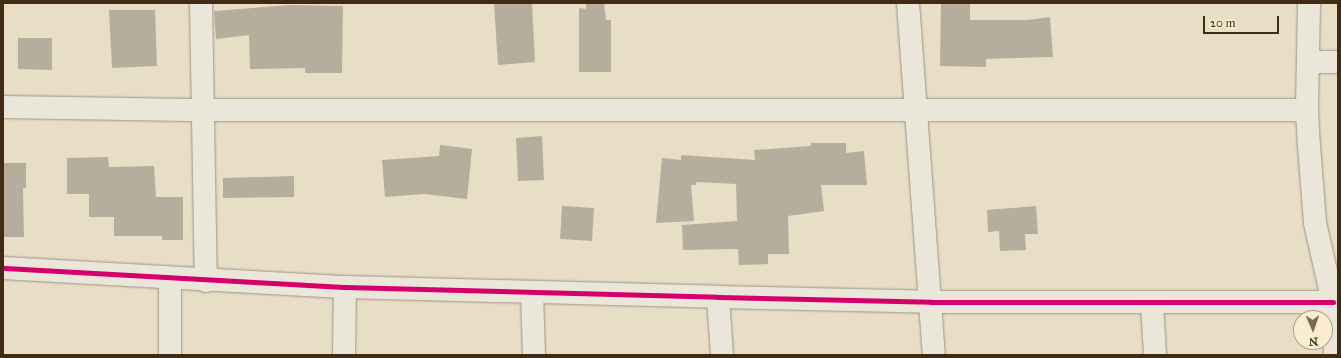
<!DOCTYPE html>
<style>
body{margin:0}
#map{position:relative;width:1341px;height:358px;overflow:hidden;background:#e8dec6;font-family:"IM FELL Great Primer",serif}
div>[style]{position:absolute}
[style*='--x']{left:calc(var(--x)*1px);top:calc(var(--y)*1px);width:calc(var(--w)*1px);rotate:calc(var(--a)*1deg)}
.building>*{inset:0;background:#b6ae9d}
.roads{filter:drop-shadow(0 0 1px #9c9484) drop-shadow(0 0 1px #9c9484)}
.minor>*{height:22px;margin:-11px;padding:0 11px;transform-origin:11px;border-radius:11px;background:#ebe6da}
.cycleway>*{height:5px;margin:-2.5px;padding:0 2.5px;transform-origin:2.5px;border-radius:2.5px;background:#d6006c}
span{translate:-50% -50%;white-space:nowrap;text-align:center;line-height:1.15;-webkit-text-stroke:4px #faedd0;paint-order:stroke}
.frame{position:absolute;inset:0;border:4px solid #402b15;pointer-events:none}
.north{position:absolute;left:1293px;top:310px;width:40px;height:40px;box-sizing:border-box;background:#faedd0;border:1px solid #b09f85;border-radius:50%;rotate:178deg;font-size:11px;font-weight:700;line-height:16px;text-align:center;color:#402b15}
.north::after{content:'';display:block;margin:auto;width:14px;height:18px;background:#7b6a53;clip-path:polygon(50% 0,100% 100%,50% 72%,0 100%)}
.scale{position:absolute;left:1203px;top:16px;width:76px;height:18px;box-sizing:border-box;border:2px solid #402b15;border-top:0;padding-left:5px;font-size:12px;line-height:14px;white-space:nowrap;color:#402b15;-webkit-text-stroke:3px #faedd0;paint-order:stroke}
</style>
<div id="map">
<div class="building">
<i style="clip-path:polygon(494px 3px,532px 3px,535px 62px,498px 65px)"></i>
<i style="clip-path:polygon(586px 3px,604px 3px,606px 20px,611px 20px,611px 72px,579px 72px,579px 8px,586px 9px)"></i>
<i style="clip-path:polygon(941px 3px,970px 3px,970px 20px,1028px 20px,1050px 17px,1053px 57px,986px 59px,986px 67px,940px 66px)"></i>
<i style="clip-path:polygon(290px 5px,343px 6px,342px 73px,305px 73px,305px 68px,250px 69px,249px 35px,216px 39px,214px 11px)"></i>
<i style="clip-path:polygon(109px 10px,155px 10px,157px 66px,112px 68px)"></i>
<i style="clip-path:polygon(18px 38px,52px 38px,52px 70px,18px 69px)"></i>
<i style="clip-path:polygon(542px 136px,544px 180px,518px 181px,516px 138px)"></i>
<i style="clip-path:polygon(811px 143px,846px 143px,846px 153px,864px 151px,867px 185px,821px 185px,824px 211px,788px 216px,789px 254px,768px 254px,768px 264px,739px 265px,738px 249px,683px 250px,682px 225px,737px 221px,736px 184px,696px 182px,696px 185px,691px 185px,694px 221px,656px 223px,662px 158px,681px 160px,681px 155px,755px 160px,754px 150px,811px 146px)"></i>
<i style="clip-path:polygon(440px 145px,472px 149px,467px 199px,424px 194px,385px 197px,382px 160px,439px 156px)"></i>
<i style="clip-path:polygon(108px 157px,109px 167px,154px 166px,156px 197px,183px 197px,183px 240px,162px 240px,162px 236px,114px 236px,114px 217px,89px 217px,89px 194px,67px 194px,67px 158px)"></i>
<i style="clip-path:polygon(3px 163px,26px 163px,26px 188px,23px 188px,24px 237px,3px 237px)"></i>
<i style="clip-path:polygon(294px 176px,294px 197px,223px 198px,223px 178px)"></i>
<i style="clip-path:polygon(562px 206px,594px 208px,592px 241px,560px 239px)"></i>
<i style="clip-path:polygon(1036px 206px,1038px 234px,1025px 234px,1026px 250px,1000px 251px,999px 231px,988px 232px,987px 210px)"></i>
</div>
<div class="roads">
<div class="minor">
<i style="--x:201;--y:3;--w:278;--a:89"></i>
<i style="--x:908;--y:3;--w:353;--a:85.8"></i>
<i style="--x:1309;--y:3;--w:107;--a:91.1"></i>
<i style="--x:1307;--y:110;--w:36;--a:87"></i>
<i style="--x:1309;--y:146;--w:77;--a:85.5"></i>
<i style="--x:1315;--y:223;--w:81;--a:77.2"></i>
<i style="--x:1333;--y:302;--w:53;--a:87.8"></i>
<i style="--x:1309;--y:62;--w:29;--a:0"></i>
<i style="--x:3;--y:107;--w:201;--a:0.9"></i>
<i style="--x:204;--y:110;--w:1103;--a:0"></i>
<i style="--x:3;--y:268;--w:343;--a:3.2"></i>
<i style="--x:345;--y:287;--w:373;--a:1.5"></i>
<i style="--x:718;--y:297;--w:213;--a:1.3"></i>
<i style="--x:931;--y:302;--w:402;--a:0"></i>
<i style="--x:532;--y:292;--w:63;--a:88.2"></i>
<i style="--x:718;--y:297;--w:58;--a:86.1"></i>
<i style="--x:1152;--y:304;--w:51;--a:86.6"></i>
<i style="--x:170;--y:355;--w:76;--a:-90"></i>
<i style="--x:344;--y:355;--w:68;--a:-89.2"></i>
</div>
</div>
<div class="cycleway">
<i style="--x:3;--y:268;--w:343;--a:3.2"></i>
<i style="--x:345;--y:287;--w:373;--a:1.5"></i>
<i style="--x:718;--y:297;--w:213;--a:1.3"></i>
<i style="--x:931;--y:302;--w:402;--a:0"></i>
</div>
<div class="frame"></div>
<div class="north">N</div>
<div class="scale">20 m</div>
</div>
